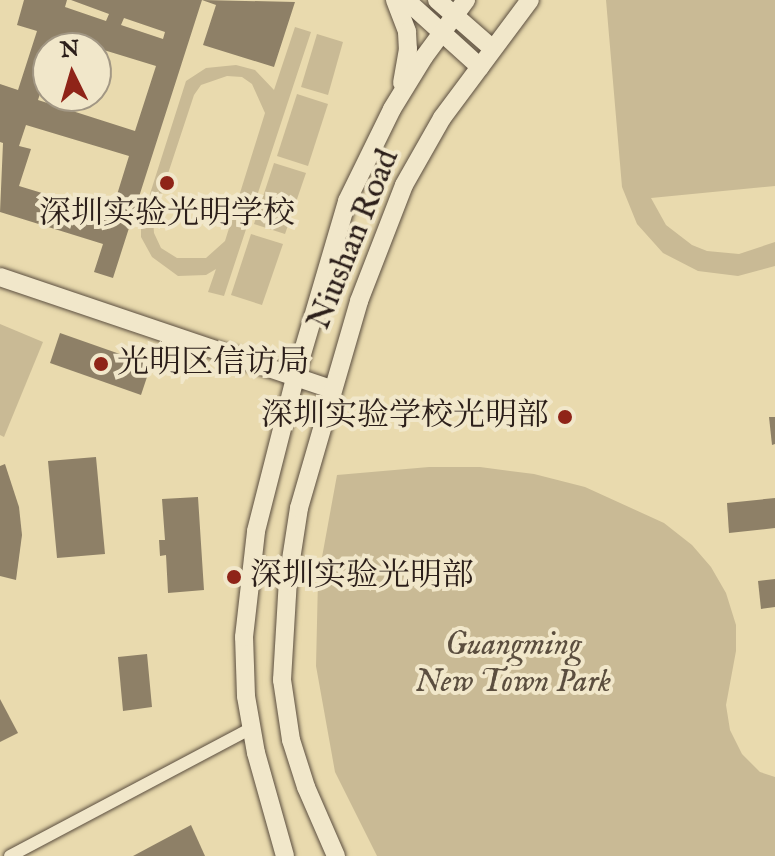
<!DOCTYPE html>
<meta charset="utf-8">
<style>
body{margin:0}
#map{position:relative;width:775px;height:856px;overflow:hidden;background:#e9daae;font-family:"IM FELL English","Noto Serif SC",serif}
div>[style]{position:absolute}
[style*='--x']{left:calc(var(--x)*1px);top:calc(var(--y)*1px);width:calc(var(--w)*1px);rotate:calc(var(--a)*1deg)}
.green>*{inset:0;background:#c9ba95}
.building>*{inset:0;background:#8e8067}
.roads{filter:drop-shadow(0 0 2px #5b4e3f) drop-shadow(0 0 2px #5b4e3f)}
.street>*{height:12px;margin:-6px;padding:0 6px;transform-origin:6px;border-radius:6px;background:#f1e7ca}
.secondary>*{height:18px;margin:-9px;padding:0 9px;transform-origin:9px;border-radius:9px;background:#f1e7ca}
.dots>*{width:22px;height:22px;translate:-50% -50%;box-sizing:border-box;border:4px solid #f1e7ca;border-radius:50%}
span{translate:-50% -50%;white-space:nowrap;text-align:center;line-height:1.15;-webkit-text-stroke:8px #f1e7ca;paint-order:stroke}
.poi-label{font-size:32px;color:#2c1f1a}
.left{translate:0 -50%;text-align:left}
.right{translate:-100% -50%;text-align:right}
.street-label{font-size:32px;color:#2c1f1a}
.park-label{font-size:32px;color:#5b4e3f;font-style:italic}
.north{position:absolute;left:32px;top:32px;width:80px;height:80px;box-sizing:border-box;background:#f1e7ca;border:2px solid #a29784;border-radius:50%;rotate:355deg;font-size:22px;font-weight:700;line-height:32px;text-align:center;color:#2c1f1a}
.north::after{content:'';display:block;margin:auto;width:28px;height:36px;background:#8f2418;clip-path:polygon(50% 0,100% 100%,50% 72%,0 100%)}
</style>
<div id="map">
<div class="green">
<i style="clip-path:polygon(606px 0,775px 0,775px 186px,651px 198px,666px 225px,692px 245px,707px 251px,739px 254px,775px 242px,775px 266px,738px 276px,698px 271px,663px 253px,637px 224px,622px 187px)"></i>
<i style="clip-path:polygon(evenodd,295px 27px,311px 32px,224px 296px,208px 292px,216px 269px,206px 275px,178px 276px,152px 257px,141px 237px,141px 222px,186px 81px,206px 68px,236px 65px,255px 70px,274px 90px,295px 27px,227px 76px,242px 77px,252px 84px,265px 113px,225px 241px,206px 258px,177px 258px,161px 248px,154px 233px,153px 219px,194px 95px,201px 85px,227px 76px)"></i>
<i style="clip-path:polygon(317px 34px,343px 42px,328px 95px,301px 87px)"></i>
<i style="clip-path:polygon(297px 94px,328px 104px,308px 166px,277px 156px)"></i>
<i style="clip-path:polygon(274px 163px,306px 173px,285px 234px,254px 224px)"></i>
<i style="clip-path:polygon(251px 234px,283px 244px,262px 305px,231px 295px)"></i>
<i style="clip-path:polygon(0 324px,43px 342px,4px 437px,0 435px)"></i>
<i style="clip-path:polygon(429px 467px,480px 467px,534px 474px,585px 487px,664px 523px,692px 545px,711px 567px,726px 593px,736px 625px,736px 651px,726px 705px,730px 730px,742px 754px,760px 772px,775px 777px,775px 856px,377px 856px,335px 772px,316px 666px,318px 579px,337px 475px)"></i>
</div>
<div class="building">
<i style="clip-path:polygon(evenodd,24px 0,67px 0,65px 7px,106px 21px,109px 14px,71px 0,202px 0,113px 278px,94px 272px,103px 244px,0 212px,3px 143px,0 142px,0 84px,18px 90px,37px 31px,17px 25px,24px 0,124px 18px,165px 32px,163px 39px,121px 25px,124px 18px,24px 0,58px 36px,156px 66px,135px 131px,38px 100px,48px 69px,48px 48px,55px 48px,58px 36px,24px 0,26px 125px,129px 156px,111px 214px,19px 186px,31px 149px,19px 146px,26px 125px)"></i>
<i style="clip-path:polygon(202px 0,295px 2px,274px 67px,203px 45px,216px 5px)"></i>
<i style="clip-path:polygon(60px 333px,151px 365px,141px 395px,50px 363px)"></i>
<i style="clip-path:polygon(769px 417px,775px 417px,775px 444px,772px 445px)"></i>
<i style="clip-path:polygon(96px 457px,105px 554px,57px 558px,48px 461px)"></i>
<i style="clip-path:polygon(5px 464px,19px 507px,22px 535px,16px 580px,0 576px,0 466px)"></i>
<i style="clip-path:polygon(198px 497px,204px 590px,168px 593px,166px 555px,160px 556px,159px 540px,165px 540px,162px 499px)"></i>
<i style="clip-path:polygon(775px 498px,775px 528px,729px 533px,727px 503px)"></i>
<i style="clip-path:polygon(775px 579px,775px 607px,761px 609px,758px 581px)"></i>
<i style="clip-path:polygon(147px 654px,152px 707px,123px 711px,118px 657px)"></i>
<i style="clip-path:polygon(0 699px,18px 733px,0 742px)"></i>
<i style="clip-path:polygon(191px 825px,205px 856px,133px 856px)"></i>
</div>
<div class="roads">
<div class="street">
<i style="--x:10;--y:856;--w:274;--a:-27.9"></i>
</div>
<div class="secondary">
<i style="--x:395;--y:0;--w:34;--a:69"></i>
<i style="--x:407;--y:32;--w:17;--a:87"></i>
<i style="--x:408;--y:49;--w:34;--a:100"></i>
<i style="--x:406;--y:0;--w:100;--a:42.2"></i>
<i style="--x:437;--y:0;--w:74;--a:41.2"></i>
<i style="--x:0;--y:277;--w:349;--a:18.7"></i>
<i style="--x:285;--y:856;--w:107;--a:-105.7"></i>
<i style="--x:256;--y:753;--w:58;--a:-100"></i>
<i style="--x:246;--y:696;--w:59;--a:-91.9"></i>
<i style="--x:244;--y:637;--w:107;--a:-83.5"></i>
<i style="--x:256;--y:531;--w:158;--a:-75.7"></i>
<i style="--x:295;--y:378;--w:184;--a:-73.6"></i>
<i style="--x:347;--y:201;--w:102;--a:-63.9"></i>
<i style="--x:392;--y:109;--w:61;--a:-58.4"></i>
<i style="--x:424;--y:57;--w:71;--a:-53.6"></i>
<i style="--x:336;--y:856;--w:75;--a:-113.5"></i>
<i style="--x:306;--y:787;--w:49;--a:-107.7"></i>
<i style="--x:291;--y:740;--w:61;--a:-98.5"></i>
<i style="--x:282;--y:680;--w:101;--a:-86.6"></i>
<i style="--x:288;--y:579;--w:72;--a:-81.2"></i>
<i style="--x:299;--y:508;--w:216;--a:-73.8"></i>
<i style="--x:359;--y:301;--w:124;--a:-68.8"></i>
<i style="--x:404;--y:185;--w:77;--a:-60.4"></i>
<i style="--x:442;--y:118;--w:147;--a:-53.3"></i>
</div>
</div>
<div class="dots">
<i style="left:167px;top:183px;background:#8f2418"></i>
<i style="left:101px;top:364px;background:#8f2418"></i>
<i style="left:565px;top:417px;background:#8f2418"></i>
<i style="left:234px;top:577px;background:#8f2418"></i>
</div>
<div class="poi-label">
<span style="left:167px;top:215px">深圳实验光明学校</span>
<span class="left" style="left:117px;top:364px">光明区信访局</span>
<span class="right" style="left:549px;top:417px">深圳实验学校光明部</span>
<span class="left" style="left:250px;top:577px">深圳实验光明部</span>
</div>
<div class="street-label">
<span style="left:355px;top:240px;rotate:-68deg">Niushan Road</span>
</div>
<div class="park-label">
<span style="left:513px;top:665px">Guangming<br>New Town Park</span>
</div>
<div class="north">N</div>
</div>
